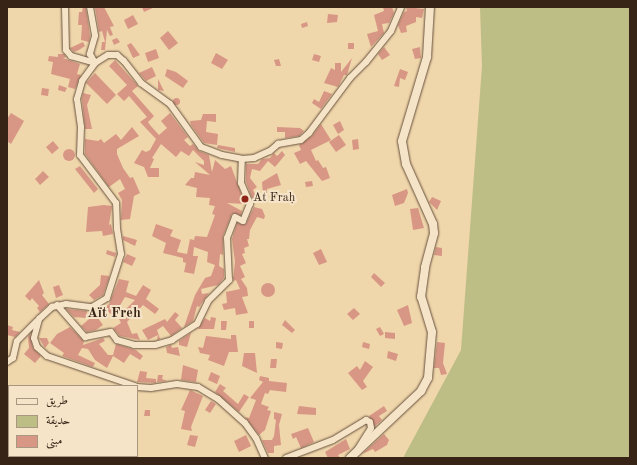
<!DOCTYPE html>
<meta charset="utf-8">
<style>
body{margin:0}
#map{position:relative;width:637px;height:465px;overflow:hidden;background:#f0d6ab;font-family:"Old Standard TT",Amiri,serif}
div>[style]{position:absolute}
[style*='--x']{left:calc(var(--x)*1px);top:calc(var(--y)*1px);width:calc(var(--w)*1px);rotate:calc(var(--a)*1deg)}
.green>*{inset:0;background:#bdbd86}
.building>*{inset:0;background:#d89785}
.round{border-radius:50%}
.roads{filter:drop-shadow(0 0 1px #66503c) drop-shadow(0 0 1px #66503c)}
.street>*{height:6px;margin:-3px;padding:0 3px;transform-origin:3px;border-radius:3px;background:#f5e4c8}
.secondary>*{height:8px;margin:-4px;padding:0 4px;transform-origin:4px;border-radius:4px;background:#f5e4c8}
.dots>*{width:11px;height:11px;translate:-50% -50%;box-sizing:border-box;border:2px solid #f5e4c8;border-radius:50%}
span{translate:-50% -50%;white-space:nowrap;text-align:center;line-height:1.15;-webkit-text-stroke:4px #f5e4c8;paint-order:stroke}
.poi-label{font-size:12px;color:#382417}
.left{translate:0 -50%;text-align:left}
.quarter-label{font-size:14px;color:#382417;font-weight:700}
.frame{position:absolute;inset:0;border:8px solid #382417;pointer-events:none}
.legend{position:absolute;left:8px;top:385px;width:130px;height:72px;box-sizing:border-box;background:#f5e4c8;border:1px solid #a99781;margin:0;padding:5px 7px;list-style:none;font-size:12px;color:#382417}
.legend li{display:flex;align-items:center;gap:8px;height:20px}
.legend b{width:20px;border:1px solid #a99781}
</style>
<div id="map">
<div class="green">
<i style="clip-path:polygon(480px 7px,630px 7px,630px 458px,403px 458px,461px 350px,482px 66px)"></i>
</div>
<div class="building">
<i style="clip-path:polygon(83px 7px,86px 7px,90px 36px,89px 42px,81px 40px,82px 25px,78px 25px,79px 12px,82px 12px)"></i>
<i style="clip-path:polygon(95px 7px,104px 7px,114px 26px,110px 27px,113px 35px,110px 36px,107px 30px,105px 50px,101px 50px,102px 42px,105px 42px,102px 31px,99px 32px)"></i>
<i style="clip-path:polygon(142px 7px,155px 7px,144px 12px)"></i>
<i style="clip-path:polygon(383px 7px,392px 7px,394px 13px,389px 23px,382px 24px,384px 33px,371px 47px,367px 34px,378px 31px,374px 15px,384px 11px)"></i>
<i style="clip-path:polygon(406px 7px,424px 9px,422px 18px,416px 17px,416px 22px,406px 26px,407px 32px,401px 33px,398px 25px,404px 12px,407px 11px)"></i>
<i style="clip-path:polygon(328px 14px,338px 15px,337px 22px,327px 23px)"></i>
<i style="clip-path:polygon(133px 15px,138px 24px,128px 29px,124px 20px)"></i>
<i style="clip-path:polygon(307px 22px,308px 26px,302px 28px,301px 24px)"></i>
<i style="clip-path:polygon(168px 31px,178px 43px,169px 50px,160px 38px)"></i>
<i style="clip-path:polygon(117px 38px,120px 42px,114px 45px,112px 40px)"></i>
<i style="clip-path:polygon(83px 42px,85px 46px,79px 50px,74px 52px,70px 48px)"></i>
<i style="clip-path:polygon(131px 43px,140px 55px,133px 58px,127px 45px)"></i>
<i style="clip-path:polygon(348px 43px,354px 43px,354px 49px,348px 49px)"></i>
<i style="clip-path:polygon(384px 47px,390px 55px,382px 60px,378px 54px)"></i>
<i style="clip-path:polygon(420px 47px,421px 58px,415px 59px,412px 49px)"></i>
<i style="clip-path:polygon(156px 49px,159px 58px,148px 62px,145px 53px)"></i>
<i style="clip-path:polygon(216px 53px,228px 60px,222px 69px,211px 63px)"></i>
<i style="clip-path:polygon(58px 54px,64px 54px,66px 57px,63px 58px,80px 64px,77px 74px,81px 75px,75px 89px,68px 87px,70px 79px,51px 74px,53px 62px,48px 61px,49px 56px,58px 57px)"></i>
<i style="clip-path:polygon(314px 54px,321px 56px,319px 62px,312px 60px)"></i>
<i style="clip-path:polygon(352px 58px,347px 75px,344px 75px,338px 87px,324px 83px,331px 68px,335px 70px,335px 63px,341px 63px,341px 72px)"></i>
<i style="clip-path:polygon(279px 59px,281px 66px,276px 66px,274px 60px)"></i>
<i style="clip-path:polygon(115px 60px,138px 86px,132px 91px,154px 116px,148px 122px,150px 125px,159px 135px,167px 128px,161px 121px,170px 113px,188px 137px,184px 140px,190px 146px,193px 144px,199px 151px,209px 155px,212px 172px,215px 160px,225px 169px,231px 166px,245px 204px,227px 203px,242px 211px,241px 215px,232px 214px,223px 236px,223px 255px,220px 254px,219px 266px,224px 269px,224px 278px,218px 285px,201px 289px,202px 294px,209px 293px,199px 307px,197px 306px,193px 321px,184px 327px,195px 295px,205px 278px,211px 276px,215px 265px,207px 262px,208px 252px,194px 247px,193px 256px,198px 256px,194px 274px,184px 272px,186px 263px,183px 262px,183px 258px,163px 253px,166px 243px,152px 236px,156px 224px,173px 230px,170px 236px,181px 240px,177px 252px,187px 254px,190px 239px,194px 240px,195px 236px,207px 237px,215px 215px,212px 214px,215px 206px,209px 205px,210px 198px,196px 197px,197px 188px,185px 185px,191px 178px,194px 178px,195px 172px,210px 175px,195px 162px,204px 165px,204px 161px,193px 150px,189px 156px,181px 151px,176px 157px,161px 144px,152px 158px,154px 159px,150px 168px,159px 168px,159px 177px,148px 177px,144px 167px,134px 163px,142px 150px,146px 152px,150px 150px,156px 139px,140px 122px,147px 117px,129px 96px,124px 101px,117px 94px,127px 85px,109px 66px)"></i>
<i style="clip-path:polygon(152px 67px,156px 76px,146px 81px,139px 73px)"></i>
<i style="clip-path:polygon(167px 69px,176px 72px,188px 81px,183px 88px,165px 76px)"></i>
<i style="clip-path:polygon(400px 69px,408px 72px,405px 80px,400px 78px,399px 87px,394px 86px)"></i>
<i style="clip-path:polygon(95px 73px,116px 95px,107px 104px,86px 83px)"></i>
<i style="clip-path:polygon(158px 79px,164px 91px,158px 90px)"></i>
<i style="clip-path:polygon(59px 85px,67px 88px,65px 92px,58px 90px)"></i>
<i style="clip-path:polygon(42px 88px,49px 89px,48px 96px,41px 95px)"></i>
<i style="clip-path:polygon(324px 91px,332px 94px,321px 109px,312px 103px,314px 99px,319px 102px)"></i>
<i style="clip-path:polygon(83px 93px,91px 95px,87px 105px,92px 129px,85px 129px,82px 99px)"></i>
<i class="round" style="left:172.5px;top:97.5px;width:7px;height:7px"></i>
<i style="clip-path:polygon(11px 113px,24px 121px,11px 144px,7px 141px,7px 119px)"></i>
<i style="clip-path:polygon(203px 114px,216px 114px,216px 122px,207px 121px,206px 132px,218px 134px,217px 145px,204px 143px,191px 125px,190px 121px,201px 120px)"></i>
<i style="clip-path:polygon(340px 121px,344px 130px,338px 134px,333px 125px)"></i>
<i style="clip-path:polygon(321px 124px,331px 140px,311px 150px,316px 161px,318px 160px,323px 168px,326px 167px,330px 178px,322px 181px,306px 161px,300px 164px,294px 153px,301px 150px,299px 145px,312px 136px)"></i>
<i style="clip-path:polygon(132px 127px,139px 136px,117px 149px,117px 154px,123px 168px,130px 178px,133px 177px,140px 193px,134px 196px,130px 219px,121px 220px,122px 200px,118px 193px,125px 189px,120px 179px,109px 187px,85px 154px,85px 139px,98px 141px,101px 139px,104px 143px,116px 134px,121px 140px)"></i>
<i style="clip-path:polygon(277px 127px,300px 128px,304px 131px,299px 136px,285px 138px,285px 132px,277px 132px)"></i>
<i style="clip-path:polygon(339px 135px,346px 145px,336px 152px,329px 142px)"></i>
<i style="clip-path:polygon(358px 139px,359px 149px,353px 150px,352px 140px)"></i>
<i style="clip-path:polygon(53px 141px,59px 148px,52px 154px,46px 147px)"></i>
<i style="clip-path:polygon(218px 145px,235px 148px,235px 152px,217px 148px)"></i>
<i class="round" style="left:63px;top:149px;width:12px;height:12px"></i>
<i style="clip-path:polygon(282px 151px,285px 155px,275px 167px,268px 161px,260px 171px,252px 169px,250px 178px,257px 187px,253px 190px,256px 196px,254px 197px,254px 203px,246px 182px,246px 164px,258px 164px,262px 159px,270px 158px,274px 153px,277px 156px)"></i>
<i style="clip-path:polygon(80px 166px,98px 189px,94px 193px,75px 169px)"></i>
<i style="clip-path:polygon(43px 171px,49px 177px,40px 185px,35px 179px)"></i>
<i style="clip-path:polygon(277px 173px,281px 185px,267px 189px,267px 195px,263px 195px,262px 182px)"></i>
<i style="clip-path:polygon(312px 181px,313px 186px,306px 187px,305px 182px)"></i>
<i style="clip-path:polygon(407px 189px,408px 193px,404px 203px,395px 206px,392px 195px)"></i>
<i style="clip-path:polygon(432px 197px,441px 201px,437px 210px,429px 202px)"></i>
<i style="clip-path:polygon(104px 205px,112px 206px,109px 225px,111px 224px,113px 234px,103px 236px,102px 231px,86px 232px,88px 207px)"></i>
<i style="clip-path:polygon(254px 207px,262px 209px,265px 216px,264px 219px,257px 217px,250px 230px,249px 239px,247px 239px,249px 246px,244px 248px,245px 253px,242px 254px,246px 263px,240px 266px,245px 277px,241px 279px,247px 288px,248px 296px,242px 297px,248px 313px,236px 315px,235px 308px,224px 310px,222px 304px,227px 303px,226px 292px,240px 289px,236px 280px,233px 281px,235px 262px,232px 239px,237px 223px,246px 224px)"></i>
<i style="clip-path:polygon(418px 208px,424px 228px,413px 230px,410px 209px)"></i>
<i style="clip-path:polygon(123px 236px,137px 240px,135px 246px,123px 240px)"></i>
<i style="clip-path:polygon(436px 247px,442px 248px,442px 256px,434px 255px)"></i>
<i style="clip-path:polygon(321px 249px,327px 262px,319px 265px,313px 253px)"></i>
<i style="clip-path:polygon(107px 250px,116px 253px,115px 257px,106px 254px)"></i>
<i style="clip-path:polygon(127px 254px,136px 258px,132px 266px,123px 262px)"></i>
<i style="clip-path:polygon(374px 273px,385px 283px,381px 287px,371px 277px)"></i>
<i style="clip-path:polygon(101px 275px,109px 276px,109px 278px,103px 295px,94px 300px,89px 295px,100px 285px)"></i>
<i style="clip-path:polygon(119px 279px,129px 281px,126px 292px,136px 296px,143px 285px,151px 290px,146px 299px,159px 309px,155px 314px,143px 305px,127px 322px,132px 334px,137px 333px,140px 340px,120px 336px,113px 328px,121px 323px,118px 317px,135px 300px,125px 297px,116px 312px,112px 315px,104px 308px,109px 304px)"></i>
<i style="clip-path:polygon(39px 280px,44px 293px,42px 295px,49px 304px,40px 312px,37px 308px,39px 306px,32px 298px,30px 301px,25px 296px)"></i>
<i class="round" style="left:261px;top:283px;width:14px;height:14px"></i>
<i style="clip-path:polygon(59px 285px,63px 295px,56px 298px,53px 287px)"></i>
<i style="clip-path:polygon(408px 305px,412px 323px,404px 326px,397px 310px)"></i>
<i style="clip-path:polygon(354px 308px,360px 314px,353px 320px,347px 314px)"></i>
<i style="clip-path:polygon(66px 309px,87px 311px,86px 318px,74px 317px)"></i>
<i style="clip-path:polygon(175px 312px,179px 315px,175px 320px,182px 328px,171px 336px,163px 326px,157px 330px,160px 339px,157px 340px,158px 335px,148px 340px,142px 330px,165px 319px,167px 322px)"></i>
<i style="clip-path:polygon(95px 314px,103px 325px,96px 330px,87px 332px,81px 326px)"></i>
<i style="clip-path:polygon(211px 317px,216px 318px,214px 329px,198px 329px,205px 318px,210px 321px)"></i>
<i style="clip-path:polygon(285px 320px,295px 330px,292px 333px,282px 325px)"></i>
<i style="clip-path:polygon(221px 321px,227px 321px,226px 330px,221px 330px)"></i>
<i style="clip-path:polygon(249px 321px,254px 321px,254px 328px,249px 328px)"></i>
<i style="clip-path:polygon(7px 325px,13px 327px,12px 330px,20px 332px,15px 337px,7px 335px)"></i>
<i style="clip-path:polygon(70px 327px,84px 341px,83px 345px,103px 338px,105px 341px,99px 344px,108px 355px,113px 355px,116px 344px,136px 350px,143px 356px,140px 360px,130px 354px,124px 363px,113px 356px,107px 368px,95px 360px,88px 349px,82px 348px,78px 355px,95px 363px,93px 367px,62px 356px,64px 353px,50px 343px,57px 334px)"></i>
<i style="clip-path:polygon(380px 327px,384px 334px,380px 336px,376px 329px)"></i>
<i style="clip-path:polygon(385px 332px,395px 333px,395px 339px,385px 338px)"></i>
<i style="clip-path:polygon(191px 333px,187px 347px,179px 345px,179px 341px)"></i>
<i style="clip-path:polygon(30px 334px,33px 348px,41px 356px,35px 363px,24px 354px,29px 348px,28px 337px)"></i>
<i style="clip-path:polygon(231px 335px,236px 335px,238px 352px,229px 352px,224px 366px,208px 360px,210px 355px,200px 353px,198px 347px,203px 348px,206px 336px,231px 339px)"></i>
<i style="clip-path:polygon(39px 338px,47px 338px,49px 343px,45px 348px)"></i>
<i style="clip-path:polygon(276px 342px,283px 343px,282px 349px,276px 348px)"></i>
<i style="clip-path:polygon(363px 342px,370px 344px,369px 349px,362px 347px)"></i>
<i style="clip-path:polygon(437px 342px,445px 343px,443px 363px,447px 374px,441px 375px,439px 368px,434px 368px)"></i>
<i style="clip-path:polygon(171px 345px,172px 348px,178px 347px,180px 356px,167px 353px,166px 347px)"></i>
<i style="clip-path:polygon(388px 351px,398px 354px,396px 361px,387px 358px)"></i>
<i style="clip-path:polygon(244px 353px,255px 353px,257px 373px,242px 366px)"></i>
<i style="clip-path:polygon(271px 359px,277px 359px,276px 368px,270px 368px)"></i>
<i style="clip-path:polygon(365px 361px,373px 367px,363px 381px,367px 387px,362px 390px,348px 373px,357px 366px,360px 370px)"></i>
<i style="clip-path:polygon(183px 365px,198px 370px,196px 382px,181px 380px)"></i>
<i style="clip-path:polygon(140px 371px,147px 372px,146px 378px,156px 379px,156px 383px,137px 382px)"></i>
<i style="clip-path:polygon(211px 372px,220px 376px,217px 384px,208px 380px)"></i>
<i style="clip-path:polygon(158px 375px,163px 375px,162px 379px,167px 381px,157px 382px)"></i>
<i style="clip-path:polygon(260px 376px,269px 378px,269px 381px,287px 383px,286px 392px,270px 390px,268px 394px,265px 393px,261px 404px,269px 407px,267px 410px,271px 411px,265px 430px,259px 435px,245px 417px,249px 418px,256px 400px,250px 398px,263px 382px,259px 380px)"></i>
<i style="clip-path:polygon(220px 384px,226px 388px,223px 391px,238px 404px,244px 394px,249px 397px,239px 412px,215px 392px)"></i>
<i style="clip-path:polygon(190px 390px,203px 396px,191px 427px,192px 431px,181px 429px,185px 411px,181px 410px)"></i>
<i style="clip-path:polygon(211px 401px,216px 404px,210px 413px,205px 410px)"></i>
<i style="clip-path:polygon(299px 406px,316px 408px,316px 415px,297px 414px)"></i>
<i style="clip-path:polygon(384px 406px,387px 411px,379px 416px,382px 420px,375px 426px,369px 416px)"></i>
<i style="clip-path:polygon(145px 410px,150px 410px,150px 416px,144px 416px)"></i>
<i style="clip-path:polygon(274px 412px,282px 414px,279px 425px,281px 445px,274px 446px,274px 453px,268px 453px,262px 440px,272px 440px,274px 436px,276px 420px,274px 419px)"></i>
<i style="clip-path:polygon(308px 428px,314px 442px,301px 448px,296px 437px,293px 439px,291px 434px)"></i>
<i style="clip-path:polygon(384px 434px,389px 440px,387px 445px,375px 452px,373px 449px,362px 454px)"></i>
<i style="clip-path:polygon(190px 435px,198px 436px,195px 447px,187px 445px)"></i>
<i style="clip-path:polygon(246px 435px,251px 446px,239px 452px,234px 441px)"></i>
<i style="clip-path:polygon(346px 439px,350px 449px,338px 455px,340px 458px,328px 458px,325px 452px)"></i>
</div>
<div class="roads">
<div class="street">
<i style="--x:65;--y:7;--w:43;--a:88.7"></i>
<i style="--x:66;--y:50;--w:8;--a:50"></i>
<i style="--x:71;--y:56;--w:25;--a:16"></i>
<i style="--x:90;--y:7;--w:29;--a:80"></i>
<i style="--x:95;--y:36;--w:19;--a:106"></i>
<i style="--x:90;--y:54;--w:10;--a:61"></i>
<i style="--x:57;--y:305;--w:43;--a:48.8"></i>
<i style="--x:85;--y:337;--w:26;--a:-11"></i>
<i style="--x:111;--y:332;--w:10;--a:53"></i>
<i style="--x:117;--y:340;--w:18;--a:16"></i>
<i style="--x:134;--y:345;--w:21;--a:0"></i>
<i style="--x:155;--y:345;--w:18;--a:-16"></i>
<i style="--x:172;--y:340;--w:30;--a:-33"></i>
<i style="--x:197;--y:324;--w:25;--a:-64"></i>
<i style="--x:208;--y:301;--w:30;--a:-45"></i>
<i style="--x:229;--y:280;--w:42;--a:-92.7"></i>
<i style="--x:227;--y:238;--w:22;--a:-69"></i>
<i style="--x:235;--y:217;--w:9;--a:27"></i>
<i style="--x:243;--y:221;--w:18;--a:-68"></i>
<i style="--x:250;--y:204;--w:23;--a:-113"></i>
<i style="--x:241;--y:183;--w:24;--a:-88"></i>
<i style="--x:7;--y:362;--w:7;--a:-34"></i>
<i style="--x:13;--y:358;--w:17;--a:-77"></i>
<i style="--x:17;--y:341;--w:28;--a:-45"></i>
<i style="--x:135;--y:386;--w:93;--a:-161.2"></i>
<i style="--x:47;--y:356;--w:13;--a:-138"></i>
<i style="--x:37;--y:347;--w:9;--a:-108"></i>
<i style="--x:34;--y:338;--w:20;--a:-75"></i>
<i style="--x:39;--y:319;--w:18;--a:-43"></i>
<i style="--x:52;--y:307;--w:14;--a:-12"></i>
<i style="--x:66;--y:304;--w:26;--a:7"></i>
<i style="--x:92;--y:307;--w:17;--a:-31"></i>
<i style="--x:107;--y:298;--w:46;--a:-72.3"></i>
<i style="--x:121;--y:254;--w:25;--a:-99"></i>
<i style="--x:117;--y:229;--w:26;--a:-92"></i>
<i style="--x:116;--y:203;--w:60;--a:-126.9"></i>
<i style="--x:80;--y:155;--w:28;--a:-88"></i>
<i style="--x:81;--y:127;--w:28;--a:-98"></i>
<i style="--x:77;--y:99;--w:19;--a:-74"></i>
<i style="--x:82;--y:81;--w:22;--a:-54"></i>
<i style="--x:95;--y:63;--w:15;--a:-32"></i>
<i style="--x:108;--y:55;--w:9;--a:0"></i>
<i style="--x:117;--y:55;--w:9;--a:41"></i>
<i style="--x:124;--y:61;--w:28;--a:52"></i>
<i style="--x:141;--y:83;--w:36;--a:36"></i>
<i style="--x:170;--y:104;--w:53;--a:54.2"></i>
<i style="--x:201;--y:147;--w:22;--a:21"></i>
<i style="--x:222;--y:155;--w:20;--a:11"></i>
<i style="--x:242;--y:159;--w:12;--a:-5"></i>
<i style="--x:254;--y:158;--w:17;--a:-24"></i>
<i style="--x:270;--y:151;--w:11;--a:-41"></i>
<i style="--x:278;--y:144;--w:23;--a:-10"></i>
<i style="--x:301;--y:140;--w:11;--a:-41"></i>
<i style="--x:309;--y:133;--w:69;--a:-53.3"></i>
<i style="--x:350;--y:78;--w:23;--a:-45"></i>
<i style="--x:366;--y:62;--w:40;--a:-51"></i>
<i style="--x:391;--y:31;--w:26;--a:-67"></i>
<i style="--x:137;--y:387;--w:14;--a:4"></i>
<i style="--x:151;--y:388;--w:26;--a:-9"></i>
<i style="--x:177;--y:384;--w:21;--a:8"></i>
<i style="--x:198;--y:387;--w:23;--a:31"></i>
<i style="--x:218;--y:399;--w:36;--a:42"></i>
<i style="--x:245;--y:423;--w:19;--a:54"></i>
<i style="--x:256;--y:438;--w:22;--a:66"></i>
<i style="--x:7;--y:430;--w:2;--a:0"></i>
<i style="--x:112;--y:456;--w:5;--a:22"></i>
<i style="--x:286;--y:458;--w:50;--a:-21"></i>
<i style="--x:333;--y:440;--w:39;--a:-31"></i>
<i style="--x:366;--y:420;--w:4;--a:27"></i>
<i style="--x:370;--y:422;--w:6;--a:81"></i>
<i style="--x:371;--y:428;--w:25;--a:122"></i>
</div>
<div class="secondary">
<i style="--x:350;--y:458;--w:98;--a:-43.3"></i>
<i style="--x:421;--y:391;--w:15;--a:-62"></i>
<i style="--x:428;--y:378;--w:46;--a:-85"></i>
<i style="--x:432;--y:332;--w:37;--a:-107"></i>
<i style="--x:421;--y:297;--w:30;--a:-82"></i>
<i style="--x:425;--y:267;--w:35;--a:-75"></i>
<i style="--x:434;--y:233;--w:9;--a:-96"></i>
<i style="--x:433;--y:224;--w:66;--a:-114.2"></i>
<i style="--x:406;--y:164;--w:23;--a:-100"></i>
<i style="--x:402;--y:141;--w:88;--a:-73.4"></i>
<i style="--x:427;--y:57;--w:50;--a:-86.6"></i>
</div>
</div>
<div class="dots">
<i style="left:245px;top:199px;background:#8f2418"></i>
</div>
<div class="poi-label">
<span class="left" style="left:253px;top:199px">At Fraḥ</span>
</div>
<div class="quarter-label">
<span style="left:114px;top:313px">Aït Freh</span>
</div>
<div class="frame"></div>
<ul class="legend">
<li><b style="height:5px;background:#f5e4c8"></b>طريق</li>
<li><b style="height:11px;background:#bdbd86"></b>حديقة</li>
<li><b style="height:11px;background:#d89785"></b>مبنى</li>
</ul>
</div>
